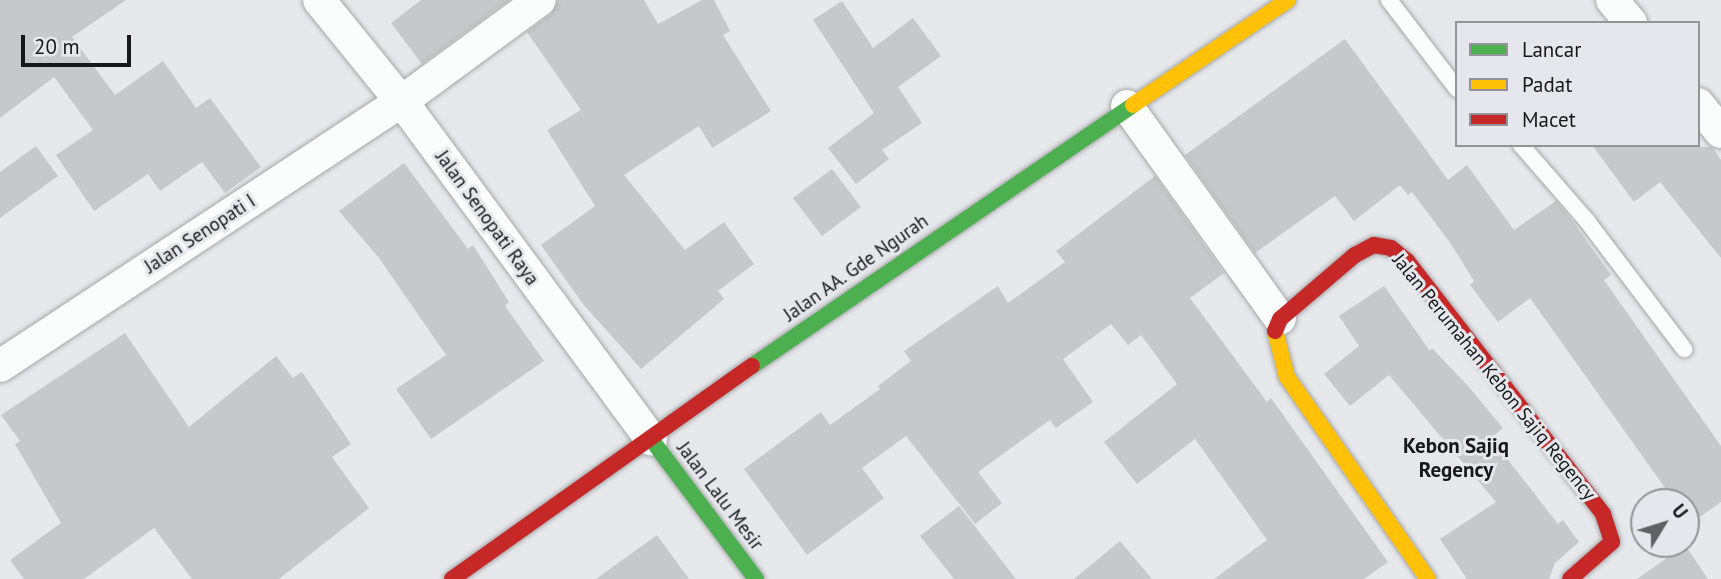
<!DOCTYPE html>
<style>
body{margin:0}
#map{position:relative;width:1721px;height:579px;overflow:hidden;background:#e6e8eb;font-family:"PT Sans",sans-serif}
div>[style]{position:absolute}
[style*='--x']{left:calc(var(--x)*1px);top:calc(var(--y)*1px);width:calc(var(--w)*1px);rotate:calc(var(--a)*1deg)}
.building>*{inset:0;background:#c7c8c9}
.roads{filter:drop-shadow(0 0 2px #a6a7a9) drop-shadow(0 0 2px #a6a7a9)}
.lane>*{height:16px;margin:-8px;padding:0 8px;transform-origin:8px;border-radius:8px;background:#fbfcfc}
.street>*{height:32px;margin:-16px;padding:0 16px;transform-origin:16px;border-radius:16px;background:#fbfcfc}
.fast>*{height:16px;margin:-8px;padding:0 8px;transform-origin:8px;border-radius:8px;background:#4caf50}
.slow>*{height:16px;margin:-8px;padding:0 8px;transform-origin:8px;border-radius:8px;background:#ffc107}
.jam>*{height:16px;margin:-8px;padding:0 8px;transform-origin:8px;border-radius:8px;background:#c62828}
span{translate:-50% -50%;white-space:nowrap;text-align:center;line-height:1.15;-webkit-text-stroke:6px #e5e7ec;paint-order:stroke}
.street-label{font-size:19px;color:#171819}
.neighbourhood-label{font-size:21px;color:#171819;font-weight:700}
.legend{position:absolute;left:1455px;top:21px;width:245px;height:126px;box-sizing:border-box;background:#e5e7ec;border:2px solid #939498;margin:0;padding:9px 12px;list-style:none;font-size:21px;color:#171819}
.legend li{display:flex;align-items:center;gap:14px;height:35px}
.legend b{width:35px;border:2px solid #939498}
.north{position:absolute;left:1630px;top:488px;width:70px;height:70px;box-sizing:border-box;background:#e5e7ec;border:2px solid #939498;border-radius:50%;rotate:52deg;font-size:19px;font-weight:700;line-height:28px;text-align:center;color:#171819}
.north::after{content:'';display:block;margin:auto;width:24px;height:32px;background:#5f6162;clip-path:polygon(50% 0,100% 100%,50% 72%,0 100%)}
.scale{position:absolute;left:21px;top:35px;width:110px;height:32px;box-sizing:border-box;border:4px solid #171819;border-top:0;padding-left:9px;font-size:21px;line-height:24px;white-space:nowrap;color:#171819;-webkit-text-stroke:5px #e5e7ec;paint-order:stroke}
</style>
<div id="map">
<div class="building">
<i style="clip-path:polygon(0 0,126px 0,72px 37px,115px 95px,163px 61px,196px 108px,210px 98px,261px 167px,225px 193px,202px 162px,160px 191px,148px 174px,94px 211px,56px 155px,93px 130px,54px 77px,0 118px)"></i>
<i style="clip-path:polygon(421px 0,509px 0,422px 64px,391px 23px)"></i>
<i style="clip-path:polygon(558px 0,644px 0,658px 24px,702px 0,714px 0,730px 31px,723px 35px,771px 111px,712px 148px,699px 126px,624px 175px,685px 250px,724px 222px,754px 264px,718px 291px,724px 299px,641px 369px,583px 304px,541px 245px,595px 206px,547px 130px,581px 110px,527px 32px,551px 14px)"></i>
<i style="clip-path:polygon(842px 1px,873px 48px,913px 18px,941px 56px,898px 87px,922px 123px,882px 150px,889px 159px,856px 184px,828px 148px,874px 113px,813px 20px)"></i>
<i style="clip-path:polygon(1345px 39px,1448px 180px,1467px 165px,1514px 230px,1556px 201px,1571px 219px,1611px 275px,1604px 280px,1721px 446px,1721px 502px,1690px 524px,1686px 502px,1675px 502px,1530px 298px,1498px 322px,1470px 285px,1474px 281px,1451px 244px,1412px 192px,1408px 195px,1400px 185px,1354px 221px,1335px 196px,1255px 253px,1185px 155px)"></i>
<i style="clip-path:polygon(1592px 145px,1712px 147px,1721px 160px,1721px 258px,1660px 182px,1634px 202px)"></i>
<i style="clip-path:polygon(36px 146px,58px 176px,0 218px,0 172px)"></i>
<i style="clip-path:polygon(404px 163px,468px 249px,473px 245px,509px 302px,505px 306px,544px 361px,431px 439px,396px 389px,446px 355px,379px 258px,339px 211px)"></i>
<i style="clip-path:polygon(832px 169px,861px 207px,822px 236px,793px 198px)"></i>
<i style="clip-path:polygon(1155px 176px,1224px 273px,1190px 298px,1267px 402px,1271px 398px,1388px 562px,1364px 579px,1214px 579px,1267px 540px,1195px 439px,1137px 484px,1104px 442px,1177px 384px,1141px 335px,1128px 345px,1111px 324px,1063px 359px,1093px 402px,1056px 428px,1050px 420px,978px 472px,1002px 503px,975px 524px,906px 436px,862px 468px,884px 498px,807px 555px,744px 469px,821px 412px,830px 425px,880px 389px,878px 386px,911px 361px,904px 351px,998px 286px,1008px 303px,1065px 262px,1056px 251px)"></i>
<i style="clip-path:polygon(1384px 286px,1430px 351px,1432px 348px,1468px 386px,1503px 428px,1491px 438px,1558px 524px,1563px 520px,1579px 542px,1555px 563px,1549px 579px,1467px 579px,1440px 539px,1496px 502px,1389px 375px,1350px 406px,1324px 374px,1359px 346px,1339px 316px)"></i>
<i style="clip-path:polygon(125px 333px,189px 427px,276px 356px,293px 378px,302px 372px,351px 444px,332px 457px,369px 508px,279px 579px,192px 579px,154px 528px,84px 579px,24px 579px,10px 560px,61px 523px,15px 444px,20px 441px,1px 415px)"></i>
<i style="clip-path:polygon(959px 506px,1016px 579px,954px 579px,920px 536px)"></i>
<i style="clip-path:polygon(657px 535px,689px 579px,596px 579px)"></i>
<i style="clip-path:polygon(1120px 541px,1152px 579px,1074px 579px)"></i>
<i style="clip-path:polygon(1685px 545px,1708px 579px,1637px 579px)"></i>
</div>
<div class="roads">
<div class="lane">
<i style="--x:1389;--y:0;--w:112;--a:52.6"></i>
<i style="--x:1521;--y:145;--w:101;--a:49"></i>
<i style="--x:1587;--y:221;--w:161;--a:52.8"></i>
</div>
<div class="street">
<i style="--x:319;--y:0;--w:143;--a:51"></i>
<i style="--x:409;--y:111;--w:408;--a:53.6"></i>
<i style="--x:1612;--y:0;--w:30;--a:50"></i>
<i style="--x:1698;--y:104;--w:36;--a:51"></i>
<i style="--x:1127;--y:106;--w:262;--a:54.3"></i>
<i style="--x:0;--y:366;--w:480;--a:-33.4"></i>
<i style="--x:401;--y:102;--w:172;--a:-36.3"></i>
</div>
<div class="fast">
<i style="--x:752;--y:366;--w:462;--a:-34.4"></i>
<i style="--x:651;--y:439;--w:175;--a:53.1"></i>
</div>
<div class="slow">
<i style="--x:1133;--y:105;--w:187;--a:-34.1"></i>
<i style="--x:1275;--y:331;--w:48;--a:75.4"></i>
<i style="--x:1287;--y:377;--w:246;--a:55.1"></i>
</div>
<div class="jam">
<i style="--x:1275;--y:331;--w:13;--a:-67"></i>
<i style="--x:1280;--y:319;--w:99;--a:-40.5"></i>
<i style="--x:1355;--y:255;--w:21;--a:-28"></i>
<i style="--x:1374;--y:245;--w:17;--a:10"></i>
<i style="--x:1391;--y:248;--w:21;--a:39"></i>
<i style="--x:1407;--y:261;--w:320;--a:52.2"></i>
<i style="--x:1603;--y:514;--w:29;--a:72"></i>
<i style="--x:1612;--y:542;--w:56;--a:138.6"></i>
<i style="--x:452;--y:579;--w:368;--a:-35.4"></i>
</div>
</div>
<div class="street-label">
<span style="left:487px;top:218px;rotate:54deg">Jalan Senopati Raya</span>
<span style="left:200px;top:234px;rotate:-33deg">Jalan Senopati I</span>
<span style="left:856px;top:268px;rotate:-35deg">Jalan AA. Gde Ngurah</span>
<span style="left:1494px;top:377px;rotate:51deg">Jalan Perumahan Kebon Sajiq Regency</span>
<span style="left:720px;top:496px;rotate:53deg">Jalan Lalu Mesir</span>
</div>
<div class="neighbourhood-label">
<span style="left:1456px;top:458px">Kebon Sajiq<br>Regency</span>
</div>
<ul class="legend">
<li><b style="height:9px;background:#4caf50"></b>Lancar</li>
<li><b style="height:9px;background:#ffc107"></b>Padat</li>
<li><b style="height:9px;background:#c62828"></b>Macet</li>
</ul>
<div class="north">U</div>
<div class="scale">20 m</div>
</div>
